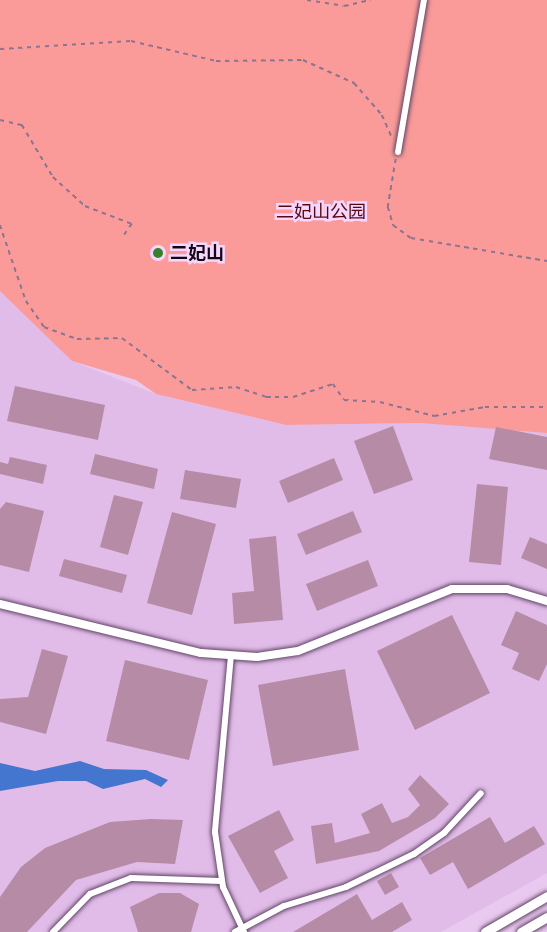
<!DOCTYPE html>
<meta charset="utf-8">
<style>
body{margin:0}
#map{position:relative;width:547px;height:932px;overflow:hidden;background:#eac9f0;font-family:Montserrat,"Noto Sans SC",sans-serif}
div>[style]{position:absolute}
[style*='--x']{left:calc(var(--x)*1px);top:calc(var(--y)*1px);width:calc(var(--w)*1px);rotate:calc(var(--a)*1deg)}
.built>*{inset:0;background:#e2bce9}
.green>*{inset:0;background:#fa9b99}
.water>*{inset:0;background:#4476cf}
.building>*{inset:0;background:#b68ba6}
.path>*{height:1.5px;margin-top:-0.75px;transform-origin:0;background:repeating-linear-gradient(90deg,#8b7490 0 4.5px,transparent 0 9px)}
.roads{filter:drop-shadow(0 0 2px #614566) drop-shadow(0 0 2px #614566)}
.minor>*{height:6px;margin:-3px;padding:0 3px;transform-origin:3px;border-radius:3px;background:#fff}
.tertiary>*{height:8px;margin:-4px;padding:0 4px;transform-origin:4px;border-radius:4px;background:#fff}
.primary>*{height:9px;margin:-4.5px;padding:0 4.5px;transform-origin:4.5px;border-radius:4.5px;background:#fff}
.trunk>*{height:9px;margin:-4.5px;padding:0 4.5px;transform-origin:4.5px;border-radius:4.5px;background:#fff}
.dots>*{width:16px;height:16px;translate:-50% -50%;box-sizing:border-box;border:3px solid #f7d6fd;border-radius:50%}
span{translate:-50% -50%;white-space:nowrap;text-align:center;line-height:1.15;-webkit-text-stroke:5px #f7d6fd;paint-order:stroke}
.park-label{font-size:18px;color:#550913}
.poi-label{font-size:18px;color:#130916;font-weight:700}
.left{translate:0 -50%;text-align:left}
</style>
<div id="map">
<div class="built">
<i style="clip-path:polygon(0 236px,72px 361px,156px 394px,286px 425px,513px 422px,547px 433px,547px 873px,441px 932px,0 932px)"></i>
</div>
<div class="green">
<i style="clip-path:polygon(0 0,547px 0,547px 433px,421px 423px,286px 425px,156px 394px,136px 380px,72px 361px,0 291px)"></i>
</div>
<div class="water">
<i style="clip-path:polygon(80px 761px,104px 769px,146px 770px,168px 780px,161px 787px,145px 779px,103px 789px,86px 781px,58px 781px,0 791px,0 763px,35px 771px)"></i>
</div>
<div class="building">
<i style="clip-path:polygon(15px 386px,105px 405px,98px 440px,7px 421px)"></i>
<i style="clip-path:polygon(393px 426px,413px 480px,374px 494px,354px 441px)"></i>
<i style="clip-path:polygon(496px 427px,547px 437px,547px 470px,489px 459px)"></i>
<i style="clip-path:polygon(95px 454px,158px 469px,154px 489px,90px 474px)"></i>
<i style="clip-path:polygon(10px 457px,47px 465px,43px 484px,0 474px,0 462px,8px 464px)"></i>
<i style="clip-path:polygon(334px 458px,343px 480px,288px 503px,279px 481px)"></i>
<i style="clip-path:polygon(185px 470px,241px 479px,236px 508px,180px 499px)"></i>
<i style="clip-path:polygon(477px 484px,508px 487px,501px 565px,469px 562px)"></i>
<i style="clip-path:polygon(114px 495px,143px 502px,128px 555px,100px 547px)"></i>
<i style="clip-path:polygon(6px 502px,44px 511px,29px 572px,0 565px,0 509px)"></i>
<i style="clip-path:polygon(353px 511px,362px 532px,306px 555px,297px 534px)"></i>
<i style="clip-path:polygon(172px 512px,216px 524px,192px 615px,147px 603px)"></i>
<i style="clip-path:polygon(276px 536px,283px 620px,234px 624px,232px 593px,254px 591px,249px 539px)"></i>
<i style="clip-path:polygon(530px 537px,547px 544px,547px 569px,521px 558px)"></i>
<i style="clip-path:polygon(64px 559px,127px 575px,122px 593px,59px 576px)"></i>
<i style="clip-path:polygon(368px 560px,378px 586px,317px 611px,306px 584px)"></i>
<i style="clip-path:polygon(516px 611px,547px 625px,547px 664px,539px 681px,512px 669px,519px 653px,501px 645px)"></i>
<i style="clip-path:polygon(452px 615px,490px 693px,415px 730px,377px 651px)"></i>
<i style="clip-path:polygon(42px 649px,68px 656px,46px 734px,0 722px,0 699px,28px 697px)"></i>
<i style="clip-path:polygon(125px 660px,208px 680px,189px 760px,106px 741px)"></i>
<i style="clip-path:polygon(345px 669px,359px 750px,273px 766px,258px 685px)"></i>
<i style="clip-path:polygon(420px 775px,449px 804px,435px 818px,379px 851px,316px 864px,311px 826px,332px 823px,335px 843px,370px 833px,361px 814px,382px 803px,392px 823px,408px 817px,420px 805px,408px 789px)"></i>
<i style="clip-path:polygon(279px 810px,294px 840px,274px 851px,288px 878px,260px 893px,228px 836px)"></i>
<i style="clip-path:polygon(490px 817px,505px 843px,534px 826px,545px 844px,468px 889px,453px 862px,430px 875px,420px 858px)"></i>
<i style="clip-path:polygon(151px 819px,183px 820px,175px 864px,137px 862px,76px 880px,27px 932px,0 932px,0 897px,21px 867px,45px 848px,110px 822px)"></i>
<i style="clip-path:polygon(391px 873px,399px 887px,385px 895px,377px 881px)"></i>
<i style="clip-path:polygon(159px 893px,180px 893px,199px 904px,191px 932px,138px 932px,130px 907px)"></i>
<i style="clip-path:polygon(357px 894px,372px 920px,402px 902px,412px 920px,392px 932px,293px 932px)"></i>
</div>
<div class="path">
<i style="--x:307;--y:0;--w:37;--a:9"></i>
<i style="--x:344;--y:6;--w:27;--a:-13"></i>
<i style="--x:0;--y:49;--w:131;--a:-3.5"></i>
<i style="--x:131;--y:41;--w:87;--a:13.2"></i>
<i style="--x:216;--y:61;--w:87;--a:-0.7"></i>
<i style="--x:303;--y:60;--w:56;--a:24.3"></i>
<i style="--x:354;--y:83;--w:43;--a:48.8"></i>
<i style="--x:382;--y:115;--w:27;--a:66"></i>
<i style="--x:0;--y:120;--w:23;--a:13"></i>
<i style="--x:22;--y:125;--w:61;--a:59.2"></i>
<i style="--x:53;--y:177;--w:43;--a:42.2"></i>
<i style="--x:85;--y:206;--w:50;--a:21"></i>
<i style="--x:132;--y:224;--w:16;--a:125"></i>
<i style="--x:396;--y:159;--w:49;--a:99.5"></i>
<i style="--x:388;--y:207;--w:19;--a:74"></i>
<i style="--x:393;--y:225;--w:22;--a:36"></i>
<i style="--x:411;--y:238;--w:138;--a:9.6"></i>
<i style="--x:0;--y:225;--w:80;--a:71.1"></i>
<i style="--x:26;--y:301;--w:32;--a:55"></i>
<i style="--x:44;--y:327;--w:35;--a:20"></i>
<i style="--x:77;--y:339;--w:45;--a:-1.3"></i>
<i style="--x:122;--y:338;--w:87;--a:36.6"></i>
<i style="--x:192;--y:390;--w:44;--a:-3.9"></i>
<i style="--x:236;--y:387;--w:32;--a:18"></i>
<i style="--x:266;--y:397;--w:27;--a:0"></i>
<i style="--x:293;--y:397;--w:42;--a:-18"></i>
<i style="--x:333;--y:384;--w:19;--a:55"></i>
<i style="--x:344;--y:400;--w:36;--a:3"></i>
<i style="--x:380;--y:402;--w:56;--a:14.5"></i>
<i style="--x:434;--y:416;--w:52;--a:-10"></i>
<i style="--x:485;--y:407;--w:62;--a:0"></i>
</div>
<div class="roads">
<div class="minor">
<i style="--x:398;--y:152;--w:154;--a:-80.3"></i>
<i style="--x:231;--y:655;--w:178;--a:95.2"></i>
<i style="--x:215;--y:832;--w:56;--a:81.7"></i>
<i style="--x:223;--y:887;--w:50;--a:65"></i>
<i style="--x:53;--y:932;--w:53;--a:-45.8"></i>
<i style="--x:90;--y:894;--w:44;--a:-21.3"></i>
<i style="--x:131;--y:878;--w:90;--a:1.9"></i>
<i style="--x:235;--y:932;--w:55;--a:-28"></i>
<i style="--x:284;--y:906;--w:65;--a:-17"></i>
<i style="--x:346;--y:887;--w:76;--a:-25.9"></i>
<i style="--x:414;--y:854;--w:37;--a:-35"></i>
<i style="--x:444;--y:833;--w:54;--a:-47.2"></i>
</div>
<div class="tertiary">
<i style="--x:0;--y:604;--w:207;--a:13.7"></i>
<i style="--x:201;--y:653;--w:56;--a:4.1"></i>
<i style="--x:257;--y:657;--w:41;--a:-8.3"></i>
<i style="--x:298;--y:651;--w:166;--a:-21.9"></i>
<i style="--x:452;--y:589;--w:55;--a:0"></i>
<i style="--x:507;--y:589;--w:42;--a:16.7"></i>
</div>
<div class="primary">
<i style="--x:485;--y:932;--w:72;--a:-30.1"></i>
</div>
<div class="trunk">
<i style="--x:521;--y:932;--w:30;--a:-30"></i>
</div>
</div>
<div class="dots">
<i style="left:158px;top:253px;background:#368129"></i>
</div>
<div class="park-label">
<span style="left:321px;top:212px">二妃山公园</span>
</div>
<div class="poi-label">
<span class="left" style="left:170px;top:253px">二妃山</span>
</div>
</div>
